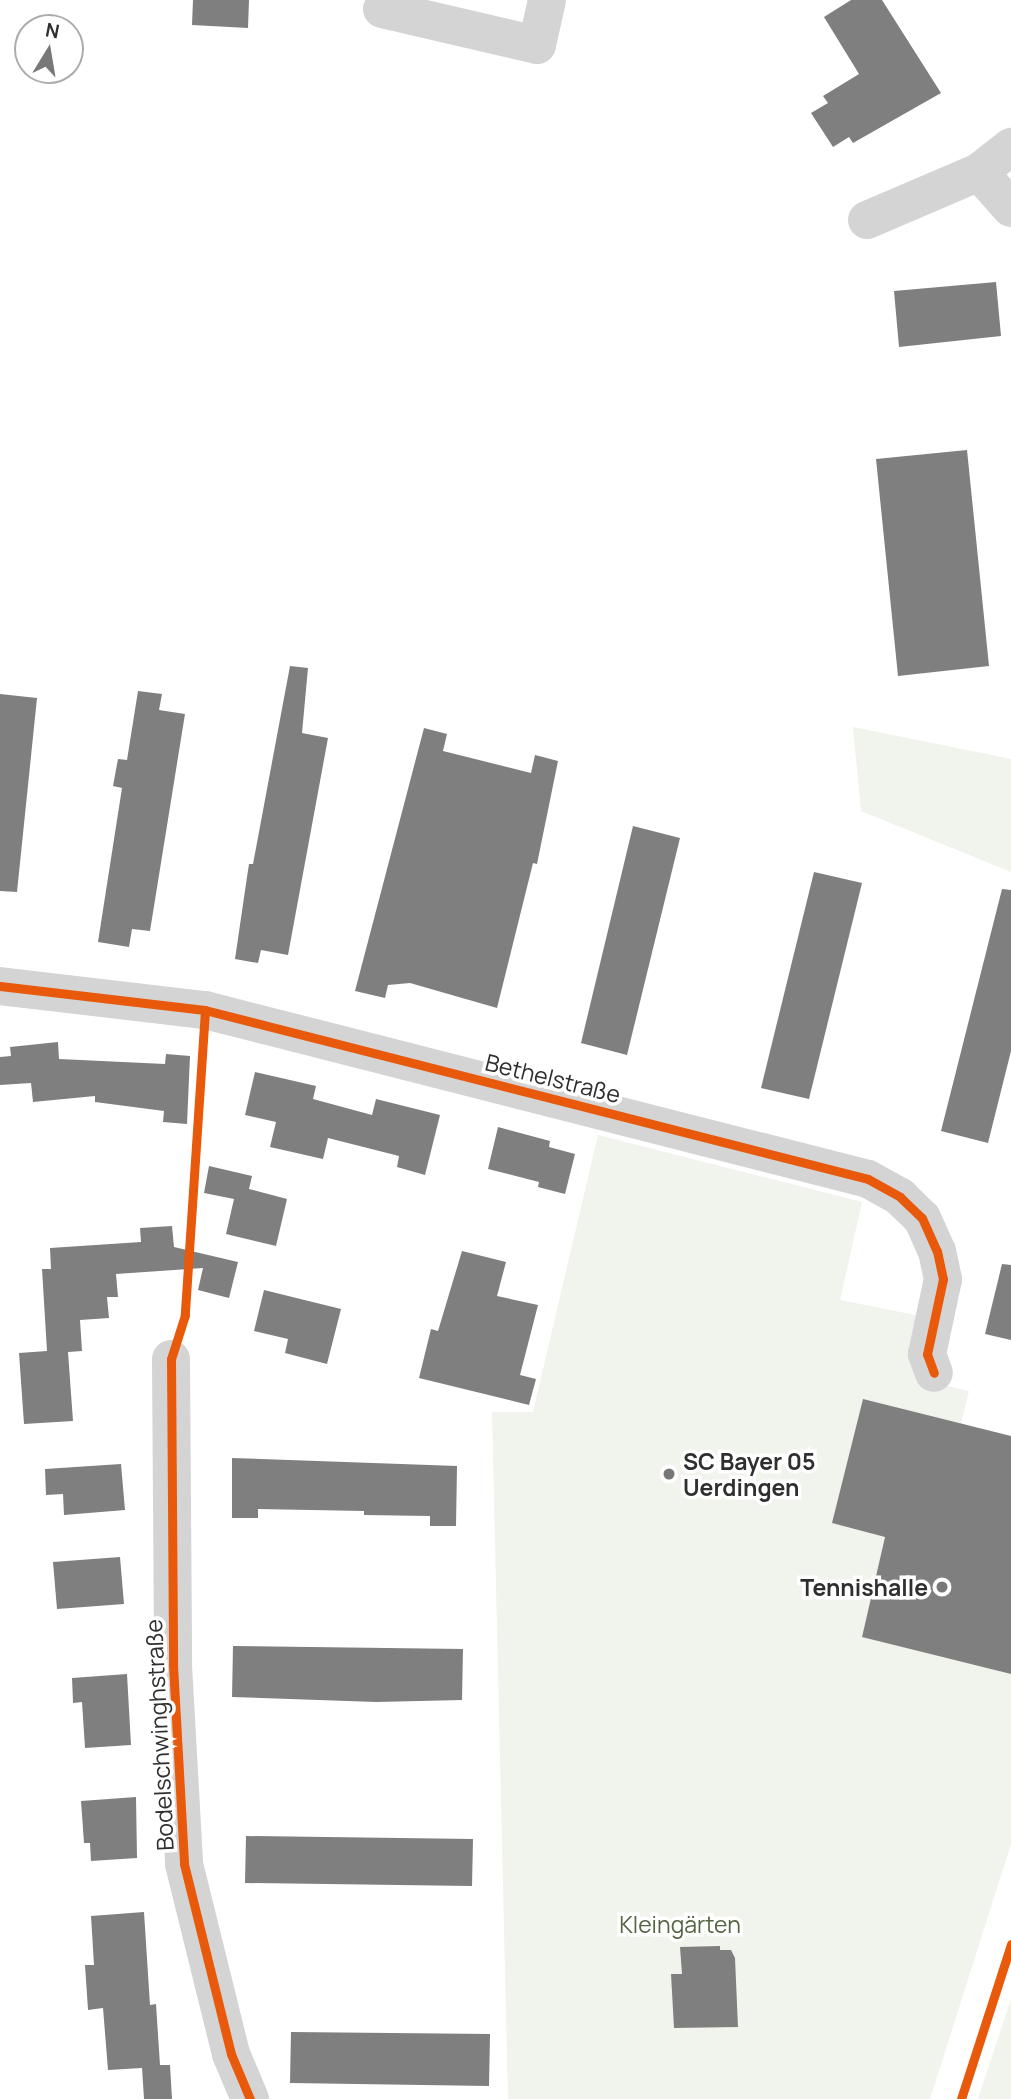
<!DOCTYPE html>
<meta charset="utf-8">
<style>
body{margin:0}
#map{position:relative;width:1011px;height:2099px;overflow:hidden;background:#fff;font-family:Manrope,sans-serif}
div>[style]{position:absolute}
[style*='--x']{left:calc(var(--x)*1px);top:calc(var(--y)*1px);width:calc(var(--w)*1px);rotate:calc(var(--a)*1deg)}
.green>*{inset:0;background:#f1f3ed}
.building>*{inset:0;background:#7f7f7f}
.minor>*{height:38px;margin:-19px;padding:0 19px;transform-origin:19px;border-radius:19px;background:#d4d4d4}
.cycleway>*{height:9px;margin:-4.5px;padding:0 4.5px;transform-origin:4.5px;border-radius:4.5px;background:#e8590c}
.dots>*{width:19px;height:19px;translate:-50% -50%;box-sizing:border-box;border:4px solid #fff;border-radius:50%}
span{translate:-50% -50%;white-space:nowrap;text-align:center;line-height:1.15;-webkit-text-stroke:7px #fff;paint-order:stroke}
.street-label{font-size:23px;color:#2f2f2f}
.poi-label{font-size:23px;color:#2f2f2f;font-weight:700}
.left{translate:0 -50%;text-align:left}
.right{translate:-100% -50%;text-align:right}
.park-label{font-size:23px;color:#556541}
.north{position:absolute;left:14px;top:14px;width:70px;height:70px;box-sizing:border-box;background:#fff;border:2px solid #acacac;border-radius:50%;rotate:11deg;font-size:19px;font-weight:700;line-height:28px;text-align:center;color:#2f2f2f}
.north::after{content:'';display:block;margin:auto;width:24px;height:32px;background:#787878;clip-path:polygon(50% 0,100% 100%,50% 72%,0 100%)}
</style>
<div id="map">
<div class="green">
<i style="clip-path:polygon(853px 727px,1011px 759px,1011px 872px,861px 811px)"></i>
<i style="clip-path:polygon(598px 1135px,862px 1202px,840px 1300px,920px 1316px,946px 1386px,969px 1391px,961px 1424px,863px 1399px,833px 1523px,885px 1537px,862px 1636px,1011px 1674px,1011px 1844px,930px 2099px,508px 2099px,492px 1412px,533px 1412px)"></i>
<i style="clip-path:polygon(1011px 1999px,1011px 2099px,978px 2099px)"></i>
</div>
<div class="building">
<i style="clip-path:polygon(193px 0,249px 0,248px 28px,192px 25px)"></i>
<i style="clip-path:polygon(851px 0,882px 0,941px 93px,853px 143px,849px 137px,833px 147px,811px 113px,828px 103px,823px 96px,859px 74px,824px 17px)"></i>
<i style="clip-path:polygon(996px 282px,1001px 336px,899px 347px,894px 291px)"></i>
<i style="clip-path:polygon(967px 450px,989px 666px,898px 676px,876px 459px)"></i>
<i style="clip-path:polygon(290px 666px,308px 668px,302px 733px,328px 738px,288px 955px,261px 950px,258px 963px,235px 959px,247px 877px,249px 864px,253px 864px)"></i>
<i style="clip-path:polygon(138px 691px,162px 694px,159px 710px,185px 714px,150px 931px,132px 929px,129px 947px,98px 942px,122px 788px,113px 786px,118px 759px,127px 760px)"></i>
<i style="clip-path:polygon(0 694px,37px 698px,17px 892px,0 891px)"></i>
<i style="clip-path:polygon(424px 728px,447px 734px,443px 751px,531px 773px,535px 755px,558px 761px,537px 864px,533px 863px,497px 1008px,410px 983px,388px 985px,385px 998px,355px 991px)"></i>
<i style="clip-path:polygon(633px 826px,680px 838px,627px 1055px,581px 1043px)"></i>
<i style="clip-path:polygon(814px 872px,862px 883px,809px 1099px,761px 1088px)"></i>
<i style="clip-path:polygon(1002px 889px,1011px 890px,1011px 1051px,988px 1143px,941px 1131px)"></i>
<i style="clip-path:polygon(58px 1042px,59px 1059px,165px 1064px,166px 1054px,190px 1056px,187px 1124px,163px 1122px,164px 1111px,95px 1102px,95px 1096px,33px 1102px,31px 1083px,0 1085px,0 1057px,11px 1056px,10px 1047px)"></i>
<i style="clip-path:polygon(255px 1072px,316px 1086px,313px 1099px,372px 1115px,376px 1099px,440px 1115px,425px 1175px,397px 1167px,399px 1156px,328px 1138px,323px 1159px,270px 1147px,276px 1122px,245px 1115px)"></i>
<i style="clip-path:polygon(498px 1127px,550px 1141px,549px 1147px,575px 1154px,565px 1194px,538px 1187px,539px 1182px,488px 1169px)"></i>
<i style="clip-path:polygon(209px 1166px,252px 1176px,249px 1189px,287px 1199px,276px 1246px,226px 1234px,234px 1199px,204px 1193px)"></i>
<i style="clip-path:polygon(172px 1226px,174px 1247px,238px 1262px,229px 1298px,198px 1290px,203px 1268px,116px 1274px,118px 1297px,107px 1297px,109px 1318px,80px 1320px,82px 1351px,68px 1352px,73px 1421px,24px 1424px,19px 1353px,47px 1351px,42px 1269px,51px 1269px,50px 1248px,141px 1242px,140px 1228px)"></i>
<i style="clip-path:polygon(462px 1251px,506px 1262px,497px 1296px,538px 1305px,520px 1375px,536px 1379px,529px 1405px,419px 1378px,431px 1329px,438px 1331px)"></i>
<i style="clip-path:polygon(1002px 1264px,1011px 1265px,1011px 1340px,985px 1334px)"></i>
<i style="clip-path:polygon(264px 1290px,341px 1309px,327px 1364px,285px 1353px,288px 1339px,254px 1331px)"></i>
<i style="clip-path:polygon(863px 1399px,1011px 1436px,1011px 1674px,862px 1637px,885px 1537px,832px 1523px)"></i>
<i style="clip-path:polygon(232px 1458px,457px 1466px,456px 1526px,430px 1526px,430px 1516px,364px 1515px,364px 1511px,258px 1509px,258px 1518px,232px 1518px)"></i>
<i style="clip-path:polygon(121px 1464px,125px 1510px,64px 1515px,63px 1494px,46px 1495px,45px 1469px)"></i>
<i style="clip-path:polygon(120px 1557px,124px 1604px,57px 1609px,53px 1562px)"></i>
<i style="clip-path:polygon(233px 1646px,463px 1649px,462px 1700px,376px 1702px,232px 1697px)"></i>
<i style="clip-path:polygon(127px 1674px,131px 1745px,85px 1748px,82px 1702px,73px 1703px,72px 1678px)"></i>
<i style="clip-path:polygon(136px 1797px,137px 1858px,91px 1861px,90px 1843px,84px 1843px,81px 1801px)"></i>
<i style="clip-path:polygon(246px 1836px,473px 1839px,472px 1886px,245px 1883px)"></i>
<i style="clip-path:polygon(144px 1912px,150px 2005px,156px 2004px,160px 2065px,170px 2065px,172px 2099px,144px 2099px,142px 2068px,108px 2070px,103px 2008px,88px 2010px,85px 1965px,94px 1965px,91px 1916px)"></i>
<i style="clip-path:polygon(720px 1946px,720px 1950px,731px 1950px,735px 1958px,738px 2027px,674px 2028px,671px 1974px,682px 1974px,680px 1947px)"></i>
<i style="clip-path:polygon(291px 2032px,490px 2034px,489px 2086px,290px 2083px)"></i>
</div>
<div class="minor">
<i style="--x:382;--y:9;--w:159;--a:13.1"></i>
<i style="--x:537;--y:45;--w:46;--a:-77.5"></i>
<i style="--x:979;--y:172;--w:48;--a:48.4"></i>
<i style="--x:867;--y:220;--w:122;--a:-23.2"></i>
<i style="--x:979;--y:172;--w:41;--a:-38"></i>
<i style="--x:0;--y:986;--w:206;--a:6.7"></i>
<i style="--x:205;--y:1010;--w:684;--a:14.3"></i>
<i style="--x:868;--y:1179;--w:37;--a:29"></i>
<i style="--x:900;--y:1197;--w:30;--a:44"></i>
<i style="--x:922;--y:1218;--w:36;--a:66"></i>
<i style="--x:937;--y:1251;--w:29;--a:78"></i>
<i style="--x:943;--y:1279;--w:77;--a:102"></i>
<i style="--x:927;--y:1354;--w:20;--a:70"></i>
<i style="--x:171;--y:1359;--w:306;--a:89.6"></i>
<i style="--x:173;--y:1665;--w:199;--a:86.8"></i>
<i style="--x:184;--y:1864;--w:196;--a:76.1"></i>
<i style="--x:231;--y:2054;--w:49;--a:67.1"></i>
</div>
<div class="cycleway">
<i style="--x:0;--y:986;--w:206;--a:6.7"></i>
<i style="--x:205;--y:1010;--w:684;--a:14.3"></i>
<i style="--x:868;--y:1179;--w:37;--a:29"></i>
<i style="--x:900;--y:1197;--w:30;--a:44"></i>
<i style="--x:922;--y:1218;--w:36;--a:66"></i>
<i style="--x:937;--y:1251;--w:29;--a:78"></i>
<i style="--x:943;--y:1279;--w:77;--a:102"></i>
<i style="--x:927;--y:1354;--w:20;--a:70"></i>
<i style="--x:205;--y:1010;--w:306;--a:93.8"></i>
<i style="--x:185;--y:1315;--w:46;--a:107.7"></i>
<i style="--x:171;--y:1359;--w:306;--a:89.6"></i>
<i style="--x:173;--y:1665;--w:199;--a:86.8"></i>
<i style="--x:184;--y:1864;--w:196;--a:76.1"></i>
<i style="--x:231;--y:2054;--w:49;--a:67.1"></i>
<i style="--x:961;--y:2099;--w:163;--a:-72.1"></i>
</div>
<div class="dots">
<i style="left:669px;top:1474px;background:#787878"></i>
<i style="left:942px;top:1587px;background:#787878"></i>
</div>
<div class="street-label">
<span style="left:553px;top:1078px;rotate:14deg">Bethelstraße</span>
<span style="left:159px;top:1735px;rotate:-93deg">Bodelschwinghstraße</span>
</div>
<div class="poi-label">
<span class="left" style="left:683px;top:1474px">SC Bayer 05<br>Uerdingen</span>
<span class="right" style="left:928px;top:1587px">Tennishalle</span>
</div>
<div class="park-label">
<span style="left:680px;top:1924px">Kleingärten</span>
</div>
<div class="north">N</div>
</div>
